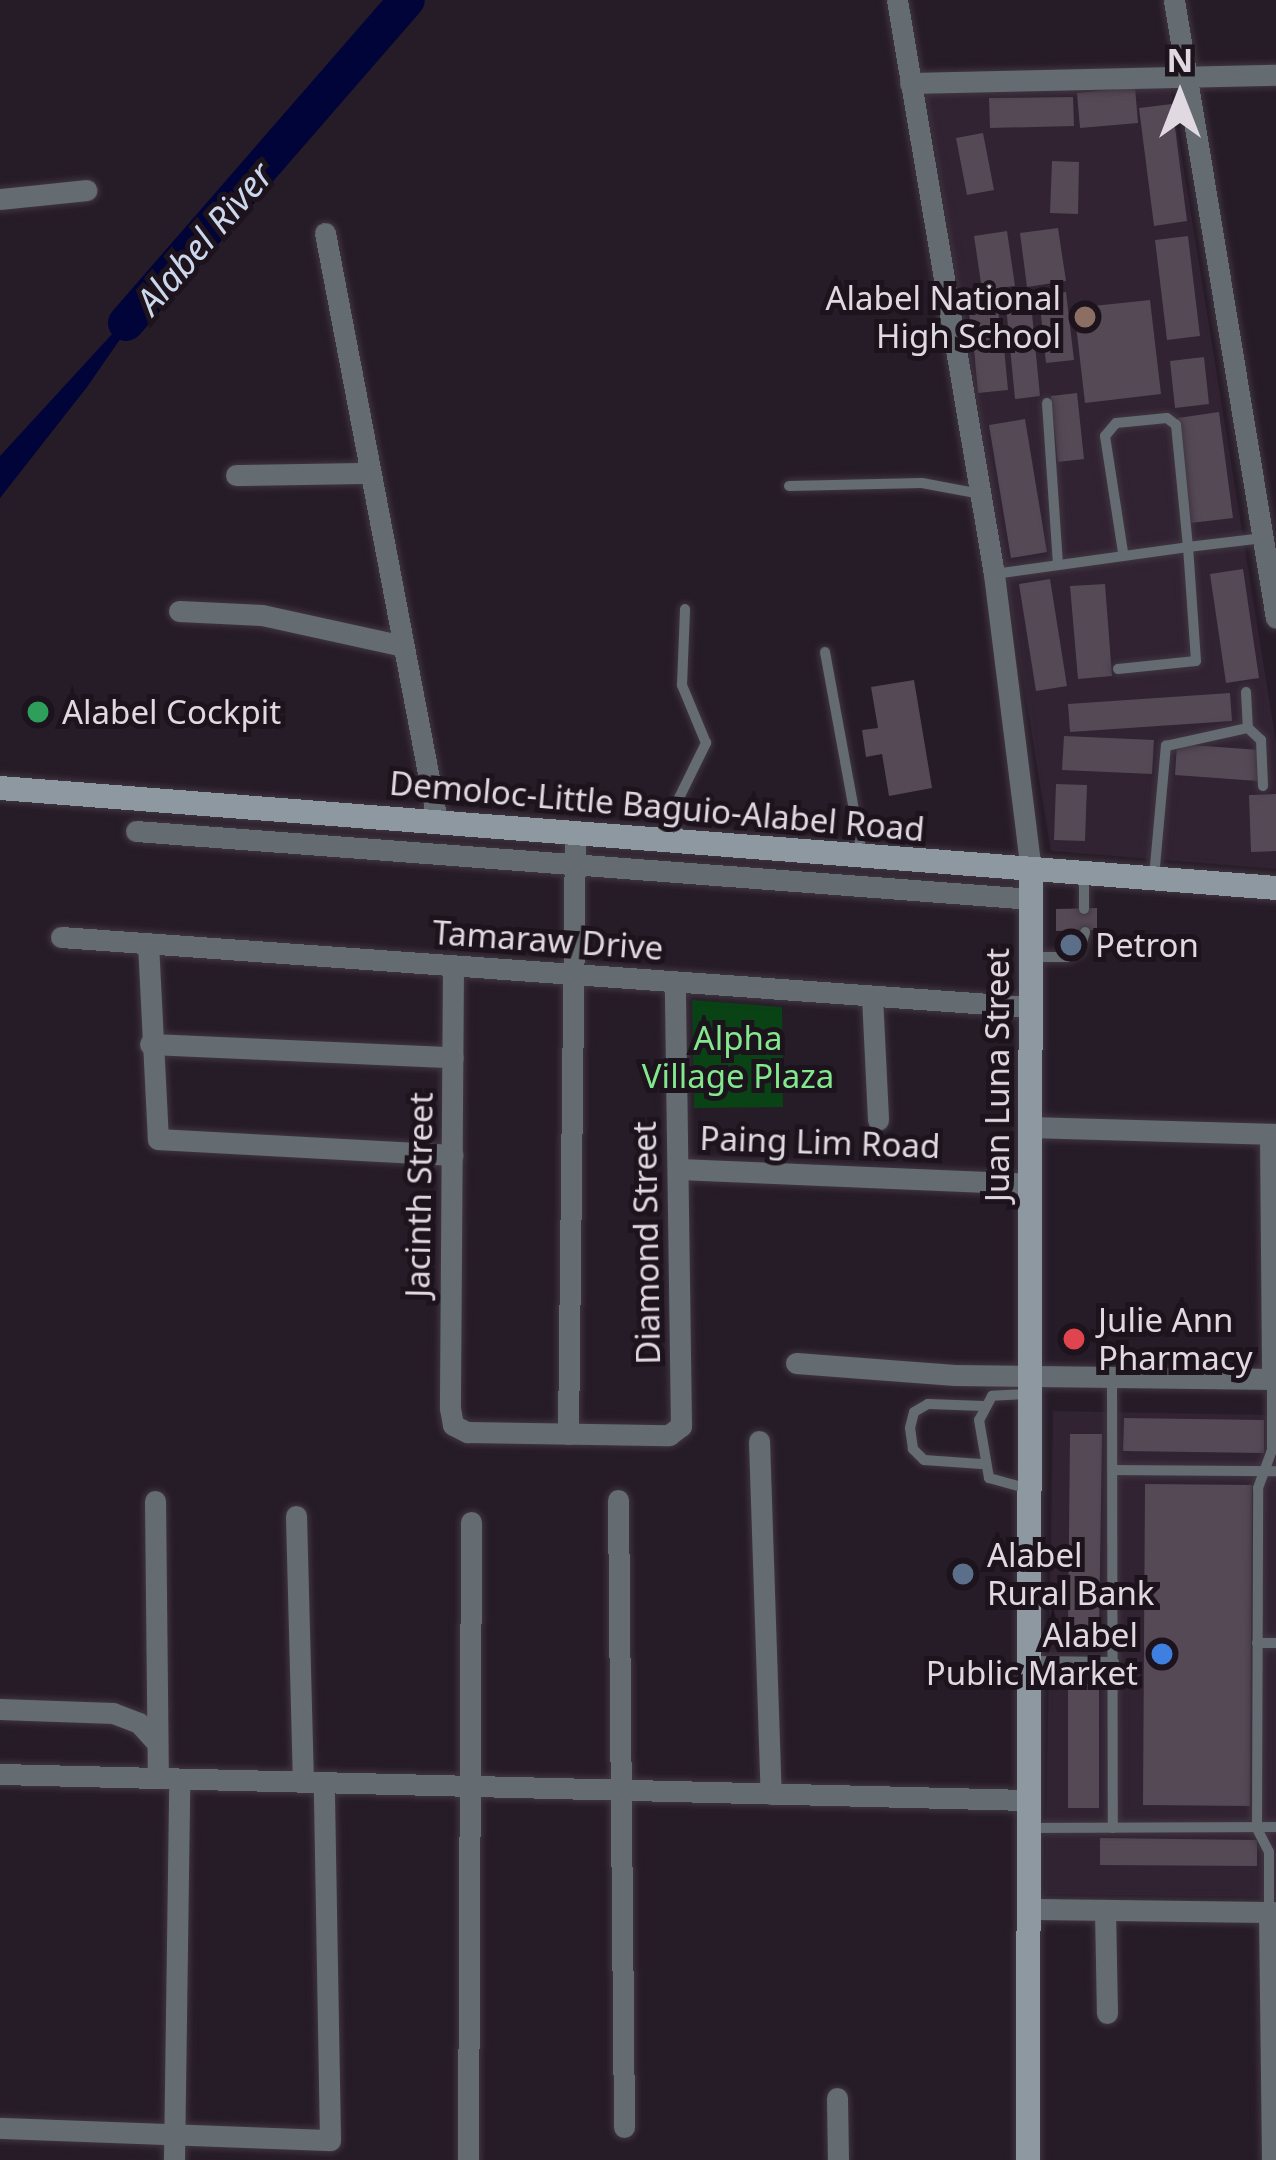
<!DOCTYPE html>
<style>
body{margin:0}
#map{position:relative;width:1276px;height:2160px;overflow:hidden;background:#261c27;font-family:"Noto Sans",sans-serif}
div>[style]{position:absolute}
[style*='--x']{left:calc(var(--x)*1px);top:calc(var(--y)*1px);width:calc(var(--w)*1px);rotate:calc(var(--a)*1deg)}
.built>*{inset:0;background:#312332}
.green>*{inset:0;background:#094215}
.water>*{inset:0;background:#000438}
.river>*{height:36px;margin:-18px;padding:0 18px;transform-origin:18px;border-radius:18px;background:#000438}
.building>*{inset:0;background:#544955}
.roads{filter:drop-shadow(0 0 3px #403641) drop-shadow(0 0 3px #403641)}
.lane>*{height:10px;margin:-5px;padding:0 5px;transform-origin:5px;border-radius:5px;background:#656c71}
.street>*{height:21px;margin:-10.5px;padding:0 10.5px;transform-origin:10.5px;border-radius:10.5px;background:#656c71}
.secondary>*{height:24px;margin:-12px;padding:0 12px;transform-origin:12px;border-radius:12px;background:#8d98a0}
.dots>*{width:33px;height:33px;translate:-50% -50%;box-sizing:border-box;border:6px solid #1c131d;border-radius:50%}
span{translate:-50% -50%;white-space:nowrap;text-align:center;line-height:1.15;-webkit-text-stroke:10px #1c131d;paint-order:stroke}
.poi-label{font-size:33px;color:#e0d9e1}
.right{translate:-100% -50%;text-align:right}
.left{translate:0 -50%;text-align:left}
.street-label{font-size:33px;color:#e0d9e1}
.park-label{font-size:33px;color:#83e88d}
.water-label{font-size:36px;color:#ccd7ec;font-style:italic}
.north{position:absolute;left:1120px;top:36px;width:120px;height:120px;-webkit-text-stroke:9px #1c131d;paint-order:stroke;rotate:0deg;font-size:33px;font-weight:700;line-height:48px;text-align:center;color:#e0d9e1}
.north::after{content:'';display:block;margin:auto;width:42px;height:54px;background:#e0d9e1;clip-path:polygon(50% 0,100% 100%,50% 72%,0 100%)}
</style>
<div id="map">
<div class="built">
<i style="clip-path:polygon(1170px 84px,1276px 742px,1276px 869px,1051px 851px,926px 94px)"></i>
<i style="clip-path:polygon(1053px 1411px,1276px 1415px,1276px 1897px,1045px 1894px)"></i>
</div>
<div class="green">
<i style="clip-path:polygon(692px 1000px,782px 1007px,783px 1107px,694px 1108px)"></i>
</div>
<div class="water">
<i style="clip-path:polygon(159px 283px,87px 387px,0 498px,0 456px)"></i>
</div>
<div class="river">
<i style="--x:126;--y:323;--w:428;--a:-49"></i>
</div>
<div class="building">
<i style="clip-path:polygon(1135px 87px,1138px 123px,1080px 128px,1077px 93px)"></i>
<i style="clip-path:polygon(1073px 97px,1074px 126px,990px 128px,989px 98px)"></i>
<i style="clip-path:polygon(1172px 104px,1187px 221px,1154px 226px,1139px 108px)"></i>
<i style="clip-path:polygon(983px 133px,994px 190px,967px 195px,956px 138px)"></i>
<i style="clip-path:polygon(1052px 161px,1079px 162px,1078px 214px,1050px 213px)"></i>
<i style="clip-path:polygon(1058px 228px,1066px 281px,1027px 287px,1020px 233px)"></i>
<i style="clip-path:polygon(1007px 231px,1015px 286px,982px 290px,974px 236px)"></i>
<i style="clip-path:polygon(1188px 236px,1200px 336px,1167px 340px,1155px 240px)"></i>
<i style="clip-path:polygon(1066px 292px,1074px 360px,1046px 363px,1039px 296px)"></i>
<i style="clip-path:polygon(1150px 300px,1161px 394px,1085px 403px,1074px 308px)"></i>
<i style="clip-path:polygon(997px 302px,1001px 333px,972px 336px,968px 306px)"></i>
<i style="clip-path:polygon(1031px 303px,1040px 396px,1015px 399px,1006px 306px)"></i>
<i style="clip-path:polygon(1003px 336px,1008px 390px,978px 393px,973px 339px)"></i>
<i style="clip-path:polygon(1204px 357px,1209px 404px,1175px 408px,1170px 361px)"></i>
<i style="clip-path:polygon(1077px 393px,1084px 459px,1058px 462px,1051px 396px)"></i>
<i style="clip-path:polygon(1219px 412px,1233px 518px,1191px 523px,1178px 418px)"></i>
<i style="clip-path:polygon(1025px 419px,1047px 552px,1011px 558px,989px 425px)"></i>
<i style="clip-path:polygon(1243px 569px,1259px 678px,1226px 683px,1210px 574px)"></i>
<i style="clip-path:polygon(1050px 579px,1067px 686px,1036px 691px,1019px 584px)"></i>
<i style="clip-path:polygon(1105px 584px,1112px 676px,1078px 679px,1070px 586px)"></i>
<i style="clip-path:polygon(914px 680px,932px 788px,889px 796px,882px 754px,866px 757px,862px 730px,878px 728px,871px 687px)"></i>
<i style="clip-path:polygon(1230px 693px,1232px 721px,1070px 732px,1068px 704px)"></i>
<i style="clip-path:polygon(1064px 736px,1154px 740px,1152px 774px,1062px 770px)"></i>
<i style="clip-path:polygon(1177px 744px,1260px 750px,1258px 781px,1175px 775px)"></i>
<i style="clip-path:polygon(1056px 784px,1087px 785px,1085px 841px,1054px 840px)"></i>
<i style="clip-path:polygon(1276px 794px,1276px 851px,1251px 852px,1249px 795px)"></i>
<i style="clip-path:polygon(1097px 908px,1097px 930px,1056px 931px,1056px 909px)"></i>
<i style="clip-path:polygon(1124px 1418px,1264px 1420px,1264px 1453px,1123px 1451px)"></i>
<i style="clip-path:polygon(1070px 1434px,1102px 1434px,1099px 1634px,1068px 1634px)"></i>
<i style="clip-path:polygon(1145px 1484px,1252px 1485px,1250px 1806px,1143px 1805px)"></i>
<i style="clip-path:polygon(1068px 1684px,1099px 1684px,1099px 1808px,1068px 1808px)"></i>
<i style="clip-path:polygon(1100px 1838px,1257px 1840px,1257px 1866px,1100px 1865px)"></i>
</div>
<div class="roads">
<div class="lane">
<i style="--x:1047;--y:403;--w:161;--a:86.1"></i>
<i style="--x:789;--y:486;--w:133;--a:-1.3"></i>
<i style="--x:922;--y:483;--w:59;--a:10.7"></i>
<i style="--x:994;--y:574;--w:196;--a:-7.9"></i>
<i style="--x:1188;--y:547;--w:123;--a:-95.6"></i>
<i style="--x:1176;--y:425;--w:11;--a:-142"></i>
<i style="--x:1167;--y:418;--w:51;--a:174.4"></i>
<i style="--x:1116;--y:423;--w:17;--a:130"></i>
<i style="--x:1105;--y:436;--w:117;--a:81.2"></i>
<i style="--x:825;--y:652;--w:204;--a:79.6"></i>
<i style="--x:1118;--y:669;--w:78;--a:-5.9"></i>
<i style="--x:1196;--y:661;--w:114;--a:-94"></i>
<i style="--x:1188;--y:547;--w:76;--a:-6.8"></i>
<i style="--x:1246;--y:692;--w:36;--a:87"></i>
<i style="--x:676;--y:840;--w:40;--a:-87.1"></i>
<i style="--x:678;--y:800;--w:64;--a:-63.8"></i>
<i style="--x:706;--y:743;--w:63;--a:-112.5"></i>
<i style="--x:682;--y:685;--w:76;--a:-87.7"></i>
<i style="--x:1084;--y:874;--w:35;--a:90"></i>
<i style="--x:1154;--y:877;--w:132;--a:-84.8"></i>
<i style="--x:1166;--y:746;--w:84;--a:-12.4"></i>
<i style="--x:1248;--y:728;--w:18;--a:43"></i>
<i style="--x:1261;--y:740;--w:46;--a:87.5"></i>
<i style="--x:1034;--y:957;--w:33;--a:0"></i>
<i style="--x:1067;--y:957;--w:13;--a:-27"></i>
<i style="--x:1079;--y:951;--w:20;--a:-72"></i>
<i style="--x:1112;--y:1378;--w:450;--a:89.9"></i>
<i style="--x:1026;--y:1394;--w:34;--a:177"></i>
<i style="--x:992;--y:1396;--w:27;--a:118"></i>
<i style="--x:979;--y:1420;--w:59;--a:80.2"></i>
<i style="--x:989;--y:1478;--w:41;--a:15.4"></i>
<i style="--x:981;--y:1464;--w:57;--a:-176"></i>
<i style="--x:924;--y:1460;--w:16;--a:-135"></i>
<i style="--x:913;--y:1449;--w:21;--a:-98"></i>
<i style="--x:910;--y:1428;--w:16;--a:-76"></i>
<i style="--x:914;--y:1412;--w:16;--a:-30"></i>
<i style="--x:928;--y:1404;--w:56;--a:2"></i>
<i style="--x:1115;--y:1470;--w:161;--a:0.4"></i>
<i style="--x:1257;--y:1643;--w:19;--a:0"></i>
<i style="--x:1031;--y:1661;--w:83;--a:0.7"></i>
<i style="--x:1028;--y:1828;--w:248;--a:-0.2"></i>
<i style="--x:1269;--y:1912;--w:60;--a:-90"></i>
<i style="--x:1269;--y:1852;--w:27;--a:-117"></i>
<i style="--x:1257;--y:1828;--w:340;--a:-89.8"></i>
<i style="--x:1258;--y:1488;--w:40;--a:-69.8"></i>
<i style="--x:1272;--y:1450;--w:71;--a:-90"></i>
</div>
<div class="street">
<i style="--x:897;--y:0;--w:582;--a:80.41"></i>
<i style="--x:994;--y:574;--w:298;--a:82.9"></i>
<i style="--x:1174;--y:0;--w:626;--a:80.63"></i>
<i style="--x:910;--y:83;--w:366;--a:-1.3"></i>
<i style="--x:0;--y:199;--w:87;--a:-5.9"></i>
<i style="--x:325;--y:233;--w:598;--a:79.2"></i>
<i style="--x:236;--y:475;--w:131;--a:-0.9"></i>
<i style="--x:179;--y:611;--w:83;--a:2.8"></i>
<i style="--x:262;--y:615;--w:140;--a:12.4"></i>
<i style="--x:136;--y:831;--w:898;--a:4.34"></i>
<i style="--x:61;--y:937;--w:972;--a:4.13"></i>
<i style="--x:148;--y:943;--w:196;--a:87.1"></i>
<i style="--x:158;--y:1139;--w:295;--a:3.1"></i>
<i style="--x:453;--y:966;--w:442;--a:90.4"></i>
<i style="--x:450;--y:1408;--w:17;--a:80"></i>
<i style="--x:453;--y:1425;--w:16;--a:27"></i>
<i style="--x:467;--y:1432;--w:202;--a:0.9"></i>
<i style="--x:669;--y:1435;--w:15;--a:-37"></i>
<i style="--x:681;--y:1426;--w:444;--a:-90.8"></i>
<i style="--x:872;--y:996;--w:124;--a:87.2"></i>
<i style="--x:150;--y:1044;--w:303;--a:2.5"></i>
<i style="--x:1030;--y:1127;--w:246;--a:1.6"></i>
<i style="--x:1270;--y:1134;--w:245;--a:89.5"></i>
<i style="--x:678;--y:1169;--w:352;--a:2.4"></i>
<i style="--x:796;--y:1363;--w:159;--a:4.3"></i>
<i style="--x:955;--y:1375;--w:321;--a:0.7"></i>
<i style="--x:568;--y:1434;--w:603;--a:-89.33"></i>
<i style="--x:759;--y:1441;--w:353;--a:88.1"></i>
<i style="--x:618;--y:1500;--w:627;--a:89.45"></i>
<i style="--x:155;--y:1501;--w:277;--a:89.4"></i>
<i style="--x:296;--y:1516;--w:266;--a:88.5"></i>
<i style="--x:0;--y:1709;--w:113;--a:2"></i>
<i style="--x:113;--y:1713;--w:28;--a:21"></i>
<i style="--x:139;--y:1723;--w:27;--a:48"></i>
<i style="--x:0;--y:1774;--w:1028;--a:1.45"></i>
<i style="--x:1028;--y:1909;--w:248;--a:0.7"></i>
<i style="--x:1105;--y:1910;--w:103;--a:88.9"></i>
<i style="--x:1269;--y:1912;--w:248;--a:89.3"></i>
<i style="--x:837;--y:2098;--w:62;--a:89.1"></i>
<i style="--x:0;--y:2128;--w:330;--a:2.1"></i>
<i style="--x:330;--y:2140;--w:357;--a:-91"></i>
<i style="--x:174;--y:2160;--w:381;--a:-89.2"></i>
<i style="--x:468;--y:2160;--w:638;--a:-89.73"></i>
</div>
<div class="secondary">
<i style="--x:0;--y:788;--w:1280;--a:4.48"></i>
<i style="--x:1028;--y:2160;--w:1290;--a:-89.87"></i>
</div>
</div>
<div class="dots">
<i style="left:1085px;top:317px;background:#8d6e63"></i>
<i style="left:38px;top:712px;background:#2e9e5b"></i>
<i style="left:1071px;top:945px;background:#5c6f8a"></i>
<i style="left:1074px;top:1339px;background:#e0444e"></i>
<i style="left:963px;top:1574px;background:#5c6f8a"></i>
<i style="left:1162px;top:1654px;background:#3f7fe0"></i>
</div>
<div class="poi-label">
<span class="right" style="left:1061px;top:317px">Alabel National<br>High School</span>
<span class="left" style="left:62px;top:712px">Alabel Cockpit</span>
<span class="left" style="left:1095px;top:945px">Petron</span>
<span class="left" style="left:1098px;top:1339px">Julie Ann<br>Pharmacy</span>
<span class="left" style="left:987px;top:1574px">Alabel<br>Rural Bank</span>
<span class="right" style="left:1138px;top:1654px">Alabel<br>Public Market</span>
</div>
<div class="street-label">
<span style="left:657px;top:806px;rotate:5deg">Demoloc-Little Baguio-Alabel Road</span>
<span style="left:548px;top:940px;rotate:4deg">Tamaraw Drive</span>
<span style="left:997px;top:1075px;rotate:-90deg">Juan Luna Street</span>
<span style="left:820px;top:1142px;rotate:2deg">Paing Lim Road</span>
<span style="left:419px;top:1195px;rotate:-89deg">Jacinth Street</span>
<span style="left:646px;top:1243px;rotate:-91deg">Diamond Street</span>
</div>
<div class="park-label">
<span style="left:738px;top:1057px">Alpha<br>Village Plaza</span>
</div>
<div class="water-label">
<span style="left:204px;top:238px;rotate:-49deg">Alabel River</span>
</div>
<div class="north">N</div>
</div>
